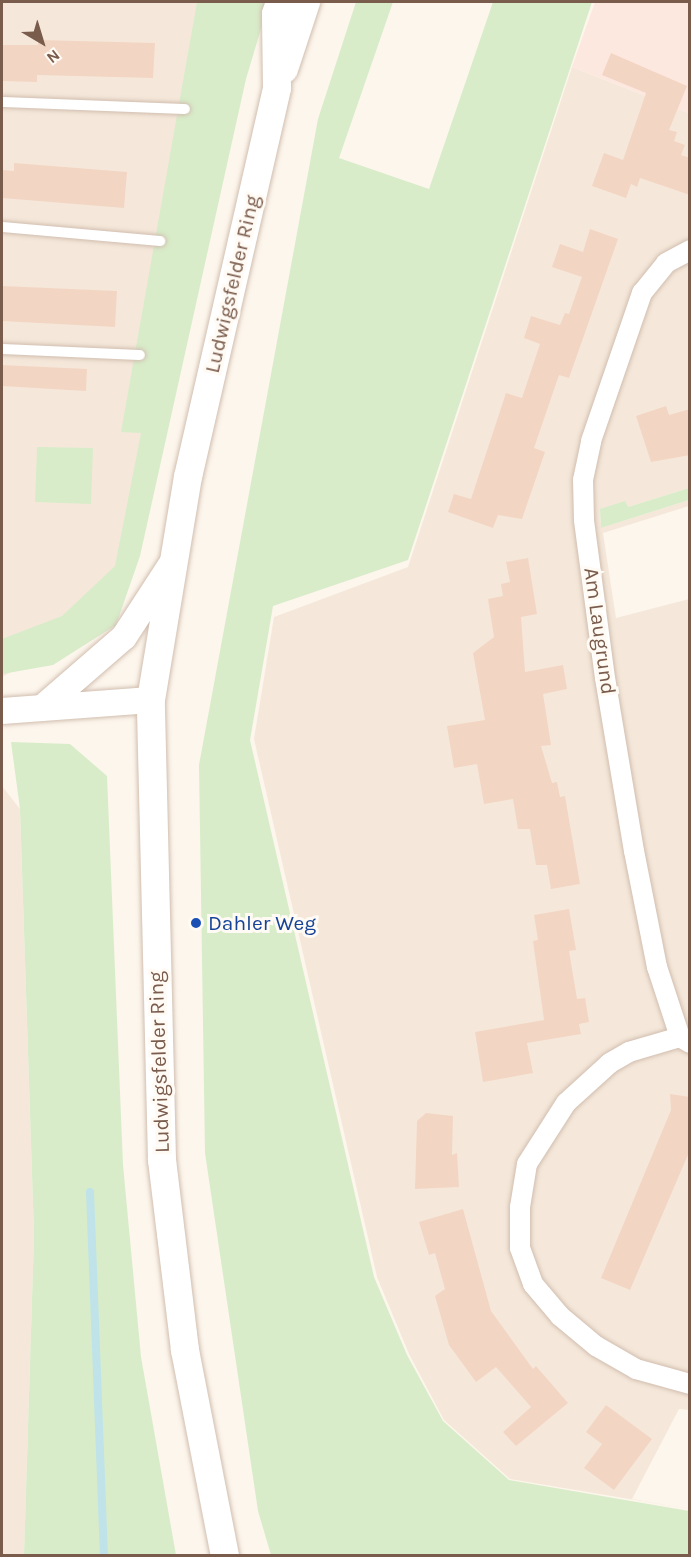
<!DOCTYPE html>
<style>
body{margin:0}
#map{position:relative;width:691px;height:1557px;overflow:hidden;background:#fdf6ec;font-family:Karla,sans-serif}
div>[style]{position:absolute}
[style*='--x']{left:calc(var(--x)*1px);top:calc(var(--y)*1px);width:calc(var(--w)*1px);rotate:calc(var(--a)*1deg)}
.residential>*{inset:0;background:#f5e8da}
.commercial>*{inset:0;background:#fde8e0}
.green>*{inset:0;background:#d8ecc9}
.stream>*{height:8px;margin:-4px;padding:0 4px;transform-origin:4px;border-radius:4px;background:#bfe3e8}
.building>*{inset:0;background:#f3d5c3}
.roads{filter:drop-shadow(0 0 2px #d1beb0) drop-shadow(0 0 2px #d1beb0)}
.service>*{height:10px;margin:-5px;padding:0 5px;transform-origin:5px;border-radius:5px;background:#fff}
.minor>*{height:20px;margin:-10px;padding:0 10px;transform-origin:10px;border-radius:10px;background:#fff}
.tertiary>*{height:26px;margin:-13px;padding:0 13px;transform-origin:13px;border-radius:13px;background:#fff}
.secondary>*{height:28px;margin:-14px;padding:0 14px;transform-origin:14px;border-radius:14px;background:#fff}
.dots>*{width:16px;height:16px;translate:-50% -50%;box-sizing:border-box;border:3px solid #fffaf3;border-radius:50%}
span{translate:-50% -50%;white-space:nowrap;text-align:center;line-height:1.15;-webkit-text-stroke:6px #fffaf3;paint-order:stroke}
.street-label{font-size:21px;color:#7a5c4d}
.transit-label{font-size:21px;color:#164399}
.left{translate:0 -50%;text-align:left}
.frame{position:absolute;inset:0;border:3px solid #7a5c4d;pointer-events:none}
.north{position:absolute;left:12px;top:12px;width:60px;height:60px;-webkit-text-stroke:4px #fffaf3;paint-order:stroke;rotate:142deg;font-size:16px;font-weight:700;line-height:24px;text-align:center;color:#7a5c4d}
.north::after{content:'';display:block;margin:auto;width:21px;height:27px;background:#7a5c4d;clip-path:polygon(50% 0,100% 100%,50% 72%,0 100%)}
</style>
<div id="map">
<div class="residential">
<i style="clip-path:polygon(2px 2px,259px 2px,107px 618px,2px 677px)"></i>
<i style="clip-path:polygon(572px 67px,689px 113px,689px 488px,628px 507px,600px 509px,601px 528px,689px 500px,689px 506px,603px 533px,616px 618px,689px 599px,689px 1410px,679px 1409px,632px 1499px,689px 1509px,510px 1479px,444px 1420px,409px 1354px,377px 1277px,254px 739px,274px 617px,408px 567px)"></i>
<i style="clip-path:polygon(2px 786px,20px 809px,34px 1235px,24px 1556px,2px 1555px)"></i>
</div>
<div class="commercial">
<i style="clip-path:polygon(595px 2px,689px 2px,689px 113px,572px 67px)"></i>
</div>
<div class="green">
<i style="clip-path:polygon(197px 2px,269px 2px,246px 79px,140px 556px,116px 625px,53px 665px,2px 674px,2px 639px,62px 616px,115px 566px,141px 433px,121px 432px)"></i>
<i style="clip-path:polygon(356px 2px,393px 2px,339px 158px,429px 189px,493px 2px,592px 2px,408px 560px,273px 606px,250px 740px,374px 1277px,407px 1355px,443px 1421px,509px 1480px,689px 1511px,689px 1555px,271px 1555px,258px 1511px,205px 1153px,199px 765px,318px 119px)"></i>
<i style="clip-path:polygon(37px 447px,93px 448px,91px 504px,35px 502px)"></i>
<i style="clip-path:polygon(689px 488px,689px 500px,601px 528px,600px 509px,625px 501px,628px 507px)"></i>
<i style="clip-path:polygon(11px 742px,70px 744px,107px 776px,123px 1165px,141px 1357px,176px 1555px,24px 1555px,34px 1235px,20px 809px)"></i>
</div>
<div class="stream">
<i style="--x:90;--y:1192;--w:364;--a:87.8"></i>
</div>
<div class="building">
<i style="clip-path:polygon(38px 40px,155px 43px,153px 78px,37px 75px,37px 82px,2px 81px,2px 45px,38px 45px)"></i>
<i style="clip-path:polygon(611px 53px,687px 86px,669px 130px,677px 132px,674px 141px,685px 145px,681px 155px,690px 158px,690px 195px,640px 178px,637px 187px,631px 184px,626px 198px,592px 186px,604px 153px,623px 160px,646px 93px,602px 75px)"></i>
<i style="clip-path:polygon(14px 163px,127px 172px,124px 208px,2px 198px,2px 170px,14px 171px)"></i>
<i style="clip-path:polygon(590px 229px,618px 239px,569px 378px,559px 375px,534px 448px,545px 452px,522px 519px,498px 515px,493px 528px,448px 512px,454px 494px,471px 499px,506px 393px,522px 398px,540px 344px,524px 338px,531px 316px,560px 325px,565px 313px,569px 314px,582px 277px,552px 267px,560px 244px,583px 252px)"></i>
<i style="clip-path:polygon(2px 286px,117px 291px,115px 327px,2px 321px)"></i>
<i style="clip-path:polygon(2px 365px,87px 369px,86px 391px,2px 386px)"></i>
<i style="clip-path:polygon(666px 406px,669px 415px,690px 409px,690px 455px,651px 462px,636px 416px)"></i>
<i style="clip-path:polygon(528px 558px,537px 614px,521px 617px,525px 672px,563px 665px,567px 689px,543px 694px,551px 745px,541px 746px,552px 783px,557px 782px,560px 797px,565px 796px,580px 884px,551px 889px,547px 865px,536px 865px,530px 829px,518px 829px,513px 799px,484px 804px,477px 764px,454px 768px,447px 726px,485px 720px,473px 653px,494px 637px,488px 599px,503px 596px,501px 584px,510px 582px,506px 562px)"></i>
<i style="clip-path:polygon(569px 909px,576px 950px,569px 951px,577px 999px,585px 998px,589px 1022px,579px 1024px,581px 1034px,527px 1043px,533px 1073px,483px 1082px,475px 1032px,544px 1020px,533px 941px,538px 940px,534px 915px)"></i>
<i style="clip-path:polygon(670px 1094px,690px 1097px,690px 1150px,630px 1290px,601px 1278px,671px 1110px)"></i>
<i style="clip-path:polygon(426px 1113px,453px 1116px,452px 1155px,457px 1153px,459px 1187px,415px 1189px,417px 1121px)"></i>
<i style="clip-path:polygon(463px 1209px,491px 1311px,533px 1369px,536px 1366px,568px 1403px,516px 1446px,503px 1432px,531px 1407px,496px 1367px,476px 1382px,449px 1345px,435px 1296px,445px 1289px,435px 1253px,429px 1255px,419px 1222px)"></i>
<i style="clip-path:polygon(606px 1405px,652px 1439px,614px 1490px,584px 1468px,602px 1444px,586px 1432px)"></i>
</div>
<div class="roads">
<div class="service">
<i style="--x:2;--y:102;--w:183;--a:2.2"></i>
<i style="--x:2;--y:227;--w:159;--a:5.1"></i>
<i style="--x:2;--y:349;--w:138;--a:2.5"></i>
</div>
<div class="minor">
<i style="--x:680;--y:1037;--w:74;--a:-108.2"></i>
<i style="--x:657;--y:967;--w:118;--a:-101.2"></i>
<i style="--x:634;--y:851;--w:175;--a:-99.5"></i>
<i style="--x:605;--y:678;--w:159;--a:-97.6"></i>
<i style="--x:584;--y:520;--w:40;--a:-91.4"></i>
<i style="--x:583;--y:480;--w:40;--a:-78"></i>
<i style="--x:591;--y:441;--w:157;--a:-71"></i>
<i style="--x:642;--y:293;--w:38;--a:-51"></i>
<i style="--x:666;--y:263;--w:27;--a:-28"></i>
<i style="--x:690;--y:1043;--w:12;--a:-149"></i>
<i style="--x:680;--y:1037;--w:53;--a:163.6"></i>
<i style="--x:629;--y:1052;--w:22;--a:150"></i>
<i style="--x:610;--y:1063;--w:59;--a:137.7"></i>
<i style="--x:566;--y:1103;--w:72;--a:122.6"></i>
<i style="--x:527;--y:1164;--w:44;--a:99.2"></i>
<i style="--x:520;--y:1207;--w:41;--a:90"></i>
<i style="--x:520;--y:1248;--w:38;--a:70"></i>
<i style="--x:533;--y:1284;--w:42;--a:49.8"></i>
<i style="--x:560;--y:1316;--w:47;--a:39.8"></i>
<i style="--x:596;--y:1346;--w:46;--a:29.9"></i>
<i style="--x:636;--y:1369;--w:56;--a:15.5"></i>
</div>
<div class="tertiary">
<i style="--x:42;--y:708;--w:108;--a:-40.9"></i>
<i style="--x:124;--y:637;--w:86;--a:-56.9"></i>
<i style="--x:2;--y:711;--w:149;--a:-4.2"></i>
</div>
<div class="secondary">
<i style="--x:284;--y:69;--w:71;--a:-71.8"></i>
<i style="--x:225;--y:1556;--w:210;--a:-101"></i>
<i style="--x:185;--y:1350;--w:191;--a:-96.9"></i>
<i style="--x:162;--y:1160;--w:460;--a:-91.4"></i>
<i style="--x:151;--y:700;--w:226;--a:-80.6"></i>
<i style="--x:188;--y:477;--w:399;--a:-77.1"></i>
<i style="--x:277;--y:88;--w:74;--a:-90.8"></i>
<i style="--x:276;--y:14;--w:13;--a:-72"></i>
</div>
</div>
<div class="dots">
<i style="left:196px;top:923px;background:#1a4fb4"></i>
</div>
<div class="street-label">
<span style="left:232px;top:284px;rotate:-77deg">Ludwigsfelder Ring</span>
<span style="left:600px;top:631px;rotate:82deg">Am Laugrund</span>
<span style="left:159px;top:1062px;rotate:-92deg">Ludwigsfelder Ring</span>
</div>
<div class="transit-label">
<span class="left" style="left:208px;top:923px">Dahler Weg</span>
</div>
<div class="frame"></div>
<div class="north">N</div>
</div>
